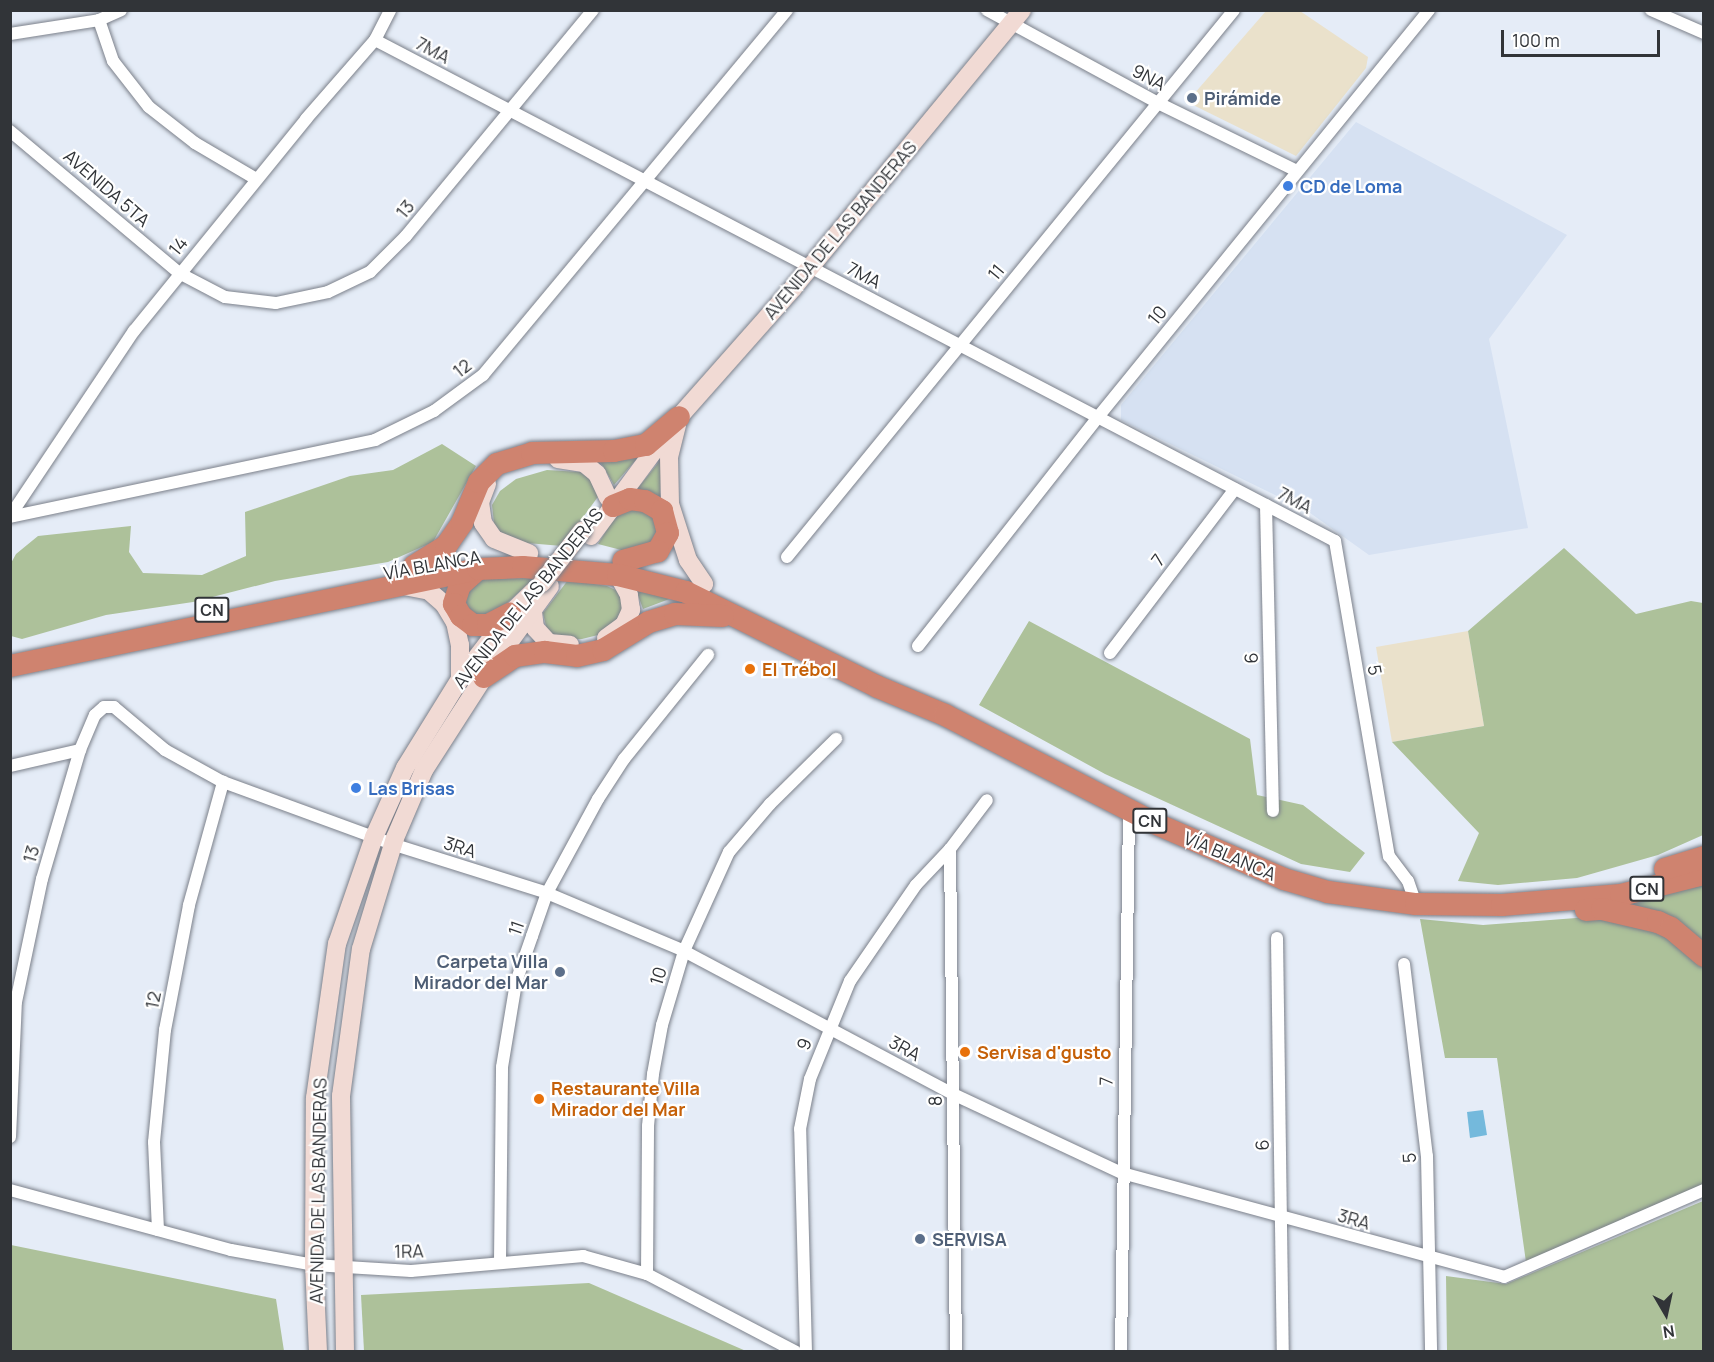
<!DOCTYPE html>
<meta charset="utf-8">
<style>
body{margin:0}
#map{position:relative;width:1714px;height:1362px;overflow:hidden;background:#e5ecf7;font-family:Manrope,sans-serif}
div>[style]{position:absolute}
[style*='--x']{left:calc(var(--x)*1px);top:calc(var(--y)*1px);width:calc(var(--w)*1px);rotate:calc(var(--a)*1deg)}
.built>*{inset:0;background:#d6e1f2}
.industrial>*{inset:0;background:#eae1cb}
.green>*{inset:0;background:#adc19a}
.water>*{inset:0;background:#74b9dc}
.roads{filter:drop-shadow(0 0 2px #7b808a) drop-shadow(0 0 2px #7b808a)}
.street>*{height:12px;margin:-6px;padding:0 6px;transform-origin:6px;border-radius:6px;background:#fff}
.secondary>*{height:18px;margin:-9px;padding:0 9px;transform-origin:9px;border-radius:9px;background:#f1dad4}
.highway>*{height:22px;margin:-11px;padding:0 11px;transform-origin:11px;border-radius:11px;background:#cf836f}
.bridges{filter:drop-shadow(0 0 2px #7b808a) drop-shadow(0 0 2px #7b808a)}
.secondary-bridge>*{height:18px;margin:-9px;padding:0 9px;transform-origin:9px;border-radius:9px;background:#f1dad4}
.dots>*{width:16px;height:16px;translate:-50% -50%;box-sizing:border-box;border:3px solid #fff;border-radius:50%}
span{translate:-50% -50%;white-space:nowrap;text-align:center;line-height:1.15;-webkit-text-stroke:4.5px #fff;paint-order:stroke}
.shield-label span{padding:2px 4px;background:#fff;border:2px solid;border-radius:4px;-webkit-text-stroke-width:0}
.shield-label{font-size:16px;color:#313438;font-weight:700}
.street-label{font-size:18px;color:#313438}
.service-label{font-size:18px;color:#4e5e75;font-weight:700}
.left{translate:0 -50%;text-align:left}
.right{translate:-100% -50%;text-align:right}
.shop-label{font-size:18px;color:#366cbe;font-weight:700}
.food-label{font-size:18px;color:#c56008;font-weight:700}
.frame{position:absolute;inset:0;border:12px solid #313438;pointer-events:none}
.north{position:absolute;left:1636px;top:1284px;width:60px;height:60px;-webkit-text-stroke:4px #fff;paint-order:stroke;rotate:171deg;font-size:16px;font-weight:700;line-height:24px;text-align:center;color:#313438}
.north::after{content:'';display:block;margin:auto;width:21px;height:27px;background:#313438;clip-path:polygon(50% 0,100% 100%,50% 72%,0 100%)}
.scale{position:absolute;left:1501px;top:30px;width:159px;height:27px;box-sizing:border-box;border:3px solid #313438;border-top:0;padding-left:8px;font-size:18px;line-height:21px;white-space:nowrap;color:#313438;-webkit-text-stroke:4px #fff;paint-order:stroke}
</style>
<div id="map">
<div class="built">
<i style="clip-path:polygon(1356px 122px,1567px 235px,1489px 339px,1528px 528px,1369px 555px,1306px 510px,1121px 420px,1121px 405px)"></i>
</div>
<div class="industrial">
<i style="clip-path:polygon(1266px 11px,1300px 11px,1368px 57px,1366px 68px,1296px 156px,1187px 102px)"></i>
<i style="clip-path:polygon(1468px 631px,1484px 726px,1392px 742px,1376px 647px)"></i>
</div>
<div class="green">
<i style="clip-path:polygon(442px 444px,476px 466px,433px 542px,388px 562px,275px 581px,193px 602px,106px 615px,22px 639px,11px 636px,10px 565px,16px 554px,38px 536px,131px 526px,129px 552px,143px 573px,202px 575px,246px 556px,245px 512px,350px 476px,393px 470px)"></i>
<i style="clip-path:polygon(640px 455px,614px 485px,600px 461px)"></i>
<i style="clip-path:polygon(662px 458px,660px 499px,634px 493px)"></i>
<i style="clip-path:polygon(547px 470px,580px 472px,594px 482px,600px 494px,562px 546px,515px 542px,501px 533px,494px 523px,492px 505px,500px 491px,516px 479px)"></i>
<i style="clip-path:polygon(630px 508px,655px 513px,657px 545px,629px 552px,598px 544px,618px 512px)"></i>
<i style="clip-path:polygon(1564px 548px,1636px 614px,1691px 601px,1703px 603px,1703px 835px,1658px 855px,1577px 878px,1498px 885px,1458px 881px,1479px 833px,1392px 742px,1484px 726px,1468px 631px)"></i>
<i style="clip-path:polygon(534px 578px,490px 619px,466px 612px,463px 591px,478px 579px)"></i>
<i style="clip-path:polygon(568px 580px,607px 586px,622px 593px,627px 606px,621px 621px,606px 633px,582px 639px,561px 640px,548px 635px,543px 613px)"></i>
<i style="clip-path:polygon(635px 587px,672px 598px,643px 609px)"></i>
<i style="clip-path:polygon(1029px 621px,1250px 739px,1257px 795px,1303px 805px,1365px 853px,1350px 872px,1301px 864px,1105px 774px,979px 705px)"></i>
<i style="clip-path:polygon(1703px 881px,1703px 947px,1608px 904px)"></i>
<i style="clip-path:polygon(1602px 916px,1645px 926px,1676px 940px,1703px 964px,1703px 1185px,1526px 1262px,1497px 1058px,1445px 1058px,1420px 919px,1483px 925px)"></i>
<i style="clip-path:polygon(1703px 1201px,1703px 1351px,1447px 1351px,1446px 1276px,1506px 1284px)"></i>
<i style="clip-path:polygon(11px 1245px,276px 1299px,284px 1351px,11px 1351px)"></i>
<i style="clip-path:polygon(589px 1283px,746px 1351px,364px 1351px,361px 1295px)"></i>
</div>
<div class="water">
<i style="clip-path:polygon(1483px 1110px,1487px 1135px,1470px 1138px,1467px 1112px)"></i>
</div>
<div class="roads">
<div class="street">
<i style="--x:987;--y:10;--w:195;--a:28.5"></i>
<i style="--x:1158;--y:103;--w:155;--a:26.1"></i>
<i style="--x:1651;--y:10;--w:58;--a:23.5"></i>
<i style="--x:99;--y:20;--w:43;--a:71.1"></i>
<i style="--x:113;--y:61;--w:58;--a:52"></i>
<i style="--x:149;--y:107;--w:58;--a:38"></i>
<i style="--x:195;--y:143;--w:71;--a:30.5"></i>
<i style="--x:10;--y:34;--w:90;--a:-8.9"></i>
<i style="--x:99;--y:20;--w:24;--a:-24"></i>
<i style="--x:375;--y:40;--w:1083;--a:27.56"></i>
<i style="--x:1335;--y:541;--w:320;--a:80.3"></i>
<i style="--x:1389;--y:856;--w:31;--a:53"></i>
<i style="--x:1408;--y:881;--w:24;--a:71"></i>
<i style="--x:10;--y:131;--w:221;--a:40"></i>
<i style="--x:179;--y:273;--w:52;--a:27.6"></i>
<i style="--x:225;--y:297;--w:51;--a:6.7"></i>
<i style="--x:276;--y:303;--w:53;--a:-11.9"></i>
<i style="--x:328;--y:292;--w:47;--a:-25.5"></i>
<i style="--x:370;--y:272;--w:51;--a:-45"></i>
<i style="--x:406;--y:236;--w:293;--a:-50.4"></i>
<i style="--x:1266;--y:505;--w:306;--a:88.7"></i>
<i style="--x:10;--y:516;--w:223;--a:-56.2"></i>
<i style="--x:134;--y:331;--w:273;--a:-50.9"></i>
<i style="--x:306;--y:119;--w:105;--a:-48.9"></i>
<i style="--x:375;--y:40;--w:34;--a:-63"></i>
<i style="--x:10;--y:517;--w:373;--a:-11.9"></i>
<i style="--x:375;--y:440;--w:66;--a:-26.2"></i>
<i style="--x:434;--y:411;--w:61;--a:-36.3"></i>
<i style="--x:483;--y:375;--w:475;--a:-50.2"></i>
<i style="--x:787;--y:557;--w:706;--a:-50.74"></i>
<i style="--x:918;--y:646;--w:291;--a:-51.8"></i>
<i style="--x:1098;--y:417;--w:525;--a:-50.88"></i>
<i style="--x:1110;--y:653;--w:206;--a:-52.7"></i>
<i style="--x:10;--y:766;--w:72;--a:-12.9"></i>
<i style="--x:950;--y:849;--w:503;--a:89.32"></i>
<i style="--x:1277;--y:938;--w:414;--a:89.2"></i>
<i style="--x:1404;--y:964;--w:193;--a:83.2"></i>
<i style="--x:1427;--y:1156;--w:196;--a:88.8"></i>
<i style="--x:10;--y:1137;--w:135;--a:-87.5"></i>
<i style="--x:16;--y:1002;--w:126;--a:-78.1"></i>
<i style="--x:42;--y:879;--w:134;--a:-73.6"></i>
<i style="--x:80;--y:750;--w:38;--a:-67"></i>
<i style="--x:95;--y:715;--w:12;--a:-42"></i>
<i style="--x:104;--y:707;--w:10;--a:0"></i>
<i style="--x:114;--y:707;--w:67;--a:40.1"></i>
<i style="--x:165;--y:750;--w:66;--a:28.9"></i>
<i style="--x:223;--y:782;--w:180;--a:20.1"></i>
<i style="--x:392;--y:844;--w:163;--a:17.5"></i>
<i style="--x:547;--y:893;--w:149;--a:22.9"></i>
<i style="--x:684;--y:951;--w:305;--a:28"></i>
<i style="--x:953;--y:1094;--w:187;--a:25.1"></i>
<i style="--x:1122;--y:1173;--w:396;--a:15.2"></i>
<i style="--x:1504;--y:1277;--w:218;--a:-23.5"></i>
<i style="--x:10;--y:1190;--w:229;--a:15.2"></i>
<i style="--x:231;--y:1250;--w:84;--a:10.2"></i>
<i style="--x:314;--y:1265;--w:97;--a:3.5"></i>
<i style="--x:411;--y:1271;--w:173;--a:-5"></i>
<i style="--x:583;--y:1256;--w:66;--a:15.7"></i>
<i style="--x:647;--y:1274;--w:168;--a:27.6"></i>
<i style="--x:158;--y:1230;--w:88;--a:-92.6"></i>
<i style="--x:154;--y:1142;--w:113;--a:-84.4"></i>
<i style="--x:165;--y:1030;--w:127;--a:-79.1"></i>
<i style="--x:189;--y:905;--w:128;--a:-74.5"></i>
<i style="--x:500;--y:1261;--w:194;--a:-89.4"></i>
<i style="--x:502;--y:1067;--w:86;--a:-80.6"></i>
<i style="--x:516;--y:982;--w:49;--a:-70.8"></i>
<i style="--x:532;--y:936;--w:46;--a:-70.8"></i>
<i style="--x:547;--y:893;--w:107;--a:-61.5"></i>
<i style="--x:598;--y:799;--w:48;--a:-57"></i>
<i style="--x:624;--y:759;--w:134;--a:-51.1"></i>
<i style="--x:647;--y:1274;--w:148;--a:-89.6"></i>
<i style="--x:648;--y:1126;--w:52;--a:-84.5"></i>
<i style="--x:653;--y:1074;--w:50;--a:-79.6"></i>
<i style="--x:662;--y:1025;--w:77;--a:-73.4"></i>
<i style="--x:684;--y:951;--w:109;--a:-65.6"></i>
<i style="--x:729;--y:852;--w:63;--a:-49.5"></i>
<i style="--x:770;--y:804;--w:93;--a:-44.6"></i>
<i style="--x:806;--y:1352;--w:223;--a:-91.5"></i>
<i style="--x:800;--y:1129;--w:51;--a:-78.7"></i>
<i style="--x:810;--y:1079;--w:106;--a:-67.8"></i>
<i style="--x:850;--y:981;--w:116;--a:-55.5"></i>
<i style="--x:916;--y:885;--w:50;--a:-46.6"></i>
<i style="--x:950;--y:849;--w:61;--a:-52.9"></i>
<i style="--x:1121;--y:1352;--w:542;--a:-89.15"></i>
</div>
<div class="secondary">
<i style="--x:677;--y:425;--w:32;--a:104"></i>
<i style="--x:669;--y:456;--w:48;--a:88.8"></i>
<i style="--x:670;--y:504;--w:59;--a:72.2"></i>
<i style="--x:688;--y:560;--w:29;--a:56"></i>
<i style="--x:558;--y:459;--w:26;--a:9"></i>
<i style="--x:584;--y:463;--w:17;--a:40"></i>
<i style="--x:597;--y:474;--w:26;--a:65"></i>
<i style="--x:487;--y:484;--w:19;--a:111"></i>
<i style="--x:480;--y:502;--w:21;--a:82"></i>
<i style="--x:483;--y:523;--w:19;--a:55"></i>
<i style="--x:494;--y:539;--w:38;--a:22"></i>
<i style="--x:591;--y:536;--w:148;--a:-53.5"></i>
<i style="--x:679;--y:417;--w:172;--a:-48.5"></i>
<i style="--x:793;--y:288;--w:360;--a:-50.5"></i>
<i style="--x:404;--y:586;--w:25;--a:11"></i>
<i style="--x:429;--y:591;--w:20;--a:41"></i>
<i style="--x:444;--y:604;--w:21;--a:59"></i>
<i style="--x:455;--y:622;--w:24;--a:78"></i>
<i style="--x:460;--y:645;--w:34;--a:90"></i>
<i style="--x:533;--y:612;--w:16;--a:83"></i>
<i style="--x:535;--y:628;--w:21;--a:47"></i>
<i style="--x:549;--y:643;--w:21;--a:5"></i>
<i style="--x:606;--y:638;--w:22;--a:-36"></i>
<i style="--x:624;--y:625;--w:17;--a:-65"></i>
<i style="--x:631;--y:610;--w:15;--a:-98"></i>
<i style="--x:629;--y:595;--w:23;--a:-119"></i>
<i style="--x:318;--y:1352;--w:87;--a:-92.6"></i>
<i style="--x:314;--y:1265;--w:167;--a:-89.7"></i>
<i style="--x:315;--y:1098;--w:156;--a:-81.9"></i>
<i style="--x:337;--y:944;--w:113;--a:-70.9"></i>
<i style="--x:374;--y:837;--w:76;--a:-65.8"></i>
<i style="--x:405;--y:768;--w:105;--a:-58.3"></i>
<i style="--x:460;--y:679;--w:82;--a:-52.4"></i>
<i style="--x:510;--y:614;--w:45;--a:-44.1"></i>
<i style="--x:345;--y:1352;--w:256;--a:-90.9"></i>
<i style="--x:341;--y:1096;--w:148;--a:-82.3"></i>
<i style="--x:361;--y:949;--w:116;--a:-73"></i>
<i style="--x:395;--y:838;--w:74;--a:-66.9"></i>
<i style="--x:424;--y:770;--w:111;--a:-57.2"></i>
<i style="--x:484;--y:677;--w:112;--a:-54"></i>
</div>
<div class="highway">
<i style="--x:613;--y:506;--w:18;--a:-22"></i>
<i style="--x:630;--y:499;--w:15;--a:8"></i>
<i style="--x:645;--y:501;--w:20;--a:30"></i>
<i style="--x:662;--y:511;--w:23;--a:75"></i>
<i style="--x:668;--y:533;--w:21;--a:119"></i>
<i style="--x:658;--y:551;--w:36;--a:164"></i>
<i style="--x:414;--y:566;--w:38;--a:-32"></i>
<i style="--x:446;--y:546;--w:28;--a:-55"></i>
<i style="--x:462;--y:523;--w:44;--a:-67.5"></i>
<i style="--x:479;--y:482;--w:25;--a:-45"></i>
<i style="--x:497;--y:464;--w:37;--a:-17"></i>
<i style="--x:532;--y:453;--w:82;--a:-1.4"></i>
<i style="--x:614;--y:451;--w:33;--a:-11"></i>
<i style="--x:646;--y:445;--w:43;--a:-40.3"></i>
<i style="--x:478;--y:569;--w:24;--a:138"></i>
<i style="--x:460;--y:585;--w:20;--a:108"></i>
<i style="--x:454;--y:604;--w:14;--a:60"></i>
<i style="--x:461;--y:616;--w:15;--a:37"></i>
<i style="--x:473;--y:625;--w:15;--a:0"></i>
<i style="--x:488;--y:625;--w:25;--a:-27"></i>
<i style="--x:10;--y:666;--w:478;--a:-11.7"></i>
<i style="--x:478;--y:569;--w:45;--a:-2.5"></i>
<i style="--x:523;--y:567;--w:95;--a:4.8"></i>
<i style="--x:618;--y:575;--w:70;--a:14"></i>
<i style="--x:686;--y:592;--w:214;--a:26.3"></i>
<i style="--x:878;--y:687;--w:73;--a:22.7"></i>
<i style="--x:945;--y:715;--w:235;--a:27.3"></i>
<i style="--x:1154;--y:823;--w:142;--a:23.3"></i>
<i style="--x:1284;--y:879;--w:46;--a:16.5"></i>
<i style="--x:1328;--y:892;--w:89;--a:7.8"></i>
<i style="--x:1416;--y:904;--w:86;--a:0.7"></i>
<i style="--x:1502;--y:905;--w:119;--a:-4.8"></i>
<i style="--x:1621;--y:895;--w:86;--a:-14.2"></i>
<i style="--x:484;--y:677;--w:37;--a:-34"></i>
<i style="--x:515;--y:656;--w:30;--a:-8"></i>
<i style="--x:545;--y:652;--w:32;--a:7"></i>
<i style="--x:577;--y:656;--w:27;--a:-13"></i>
<i style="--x:603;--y:650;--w:54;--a:-31.3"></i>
<i style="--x:649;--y:622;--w:27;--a:-17"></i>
<i style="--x:675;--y:614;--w:48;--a:2.4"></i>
<i style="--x:1665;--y:869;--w:41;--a:-17.1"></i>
<i style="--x:1586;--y:910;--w:16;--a:-4"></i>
<i style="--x:1602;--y:909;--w:57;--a:13.1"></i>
<i style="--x:1658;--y:922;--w:14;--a:25"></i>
<i style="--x:1671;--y:928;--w:43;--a:40.3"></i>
</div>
</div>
<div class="bridges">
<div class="secondary-bridge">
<i style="--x:542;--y:583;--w:66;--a:-52.4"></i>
</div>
</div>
<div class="dots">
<i style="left:1192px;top:98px;background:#5c6f8a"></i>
<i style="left:1288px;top:186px;background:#3f7fe0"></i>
<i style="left:750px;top:669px;background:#e8710a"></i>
<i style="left:356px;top:788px;background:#3f7fe0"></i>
<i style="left:560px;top:972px;background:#5c6f8a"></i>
<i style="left:965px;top:1052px;background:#e8710a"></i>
<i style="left:539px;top:1099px;background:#e8710a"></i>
<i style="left:920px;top:1239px;background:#5c6f8a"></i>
</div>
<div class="shield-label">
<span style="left:212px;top:610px">CN</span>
<span style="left:1150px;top:821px">CN</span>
<span style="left:1647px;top:889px">CN</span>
</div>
<div class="street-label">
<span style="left:433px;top:50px;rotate:28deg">7MA</span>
<span style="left:1149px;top:77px;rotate:28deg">9NA</span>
<span style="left:107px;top:188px;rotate:41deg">AVENIDA 5TA</span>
<span style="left:405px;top:209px;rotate:-50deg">13</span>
<span style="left:840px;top:230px;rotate:-50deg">AVENIDA DE LAS BANDERAS</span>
<span style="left:178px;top:246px;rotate:-51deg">14</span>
<span style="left:996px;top:272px;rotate:-50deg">11</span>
<span style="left:864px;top:275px;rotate:28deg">7MA</span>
<span style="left:1157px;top:315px;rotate:-51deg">10</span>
<span style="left:462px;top:368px;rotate:-38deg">12</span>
<span style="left:1295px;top:500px;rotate:28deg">7MA</span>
<span style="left:1158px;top:560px;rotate:-53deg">7</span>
<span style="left:432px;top:565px;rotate:-10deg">VÍA BLANCA</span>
<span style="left:528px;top:598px;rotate:-51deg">AVENIDA DE LAS BANDERAS</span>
<span style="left:1251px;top:658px;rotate:-91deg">6</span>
<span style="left:1375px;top:670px;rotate:80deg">5</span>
<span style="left:460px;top:847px;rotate:18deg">3RA</span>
<span style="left:31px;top:854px;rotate:-74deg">13</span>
<span style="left:1230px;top:856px;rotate:23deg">VÍA BLANCA</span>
<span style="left:516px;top:928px;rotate:-71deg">11</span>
<span style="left:658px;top:976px;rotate:-73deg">10</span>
<span style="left:153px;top:1000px;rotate:-79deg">12</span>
<span style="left:804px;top:1044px;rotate:-68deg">9</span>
<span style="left:905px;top:1048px;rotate:29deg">3RA</span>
<span style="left:1106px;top:1081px;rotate:-89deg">7</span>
<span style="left:935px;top:1101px;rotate:-91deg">8</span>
<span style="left:1262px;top:1145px;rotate:-91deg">6</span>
<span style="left:1409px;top:1158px;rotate:-93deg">5</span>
<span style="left:318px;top:1191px;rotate:-89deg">AVENIDA DE LAS BANDERAS</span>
<span style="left:1354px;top:1219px;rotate:16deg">3RA</span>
<span style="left:409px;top:1251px;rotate:-1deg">1RA</span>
</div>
<div class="service-label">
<span class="left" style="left:1204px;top:98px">Pirámide</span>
<span class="right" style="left:548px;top:972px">Carpeta Villa<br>Mirador del Mar</span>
<span class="left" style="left:932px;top:1239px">SERVISA</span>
</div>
<div class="shop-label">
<span class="left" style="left:1300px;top:186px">CD de Loma</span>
<span class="left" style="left:368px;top:788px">Las Brisas</span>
</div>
<div class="food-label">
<span class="left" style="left:762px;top:669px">El Trébol</span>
<span class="left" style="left:977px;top:1052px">Servisa d'gusto</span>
<span class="left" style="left:551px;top:1099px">Restaurante Villa<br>Mirador del Mar</span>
</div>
<div class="frame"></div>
<div class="north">N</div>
<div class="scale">100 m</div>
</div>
